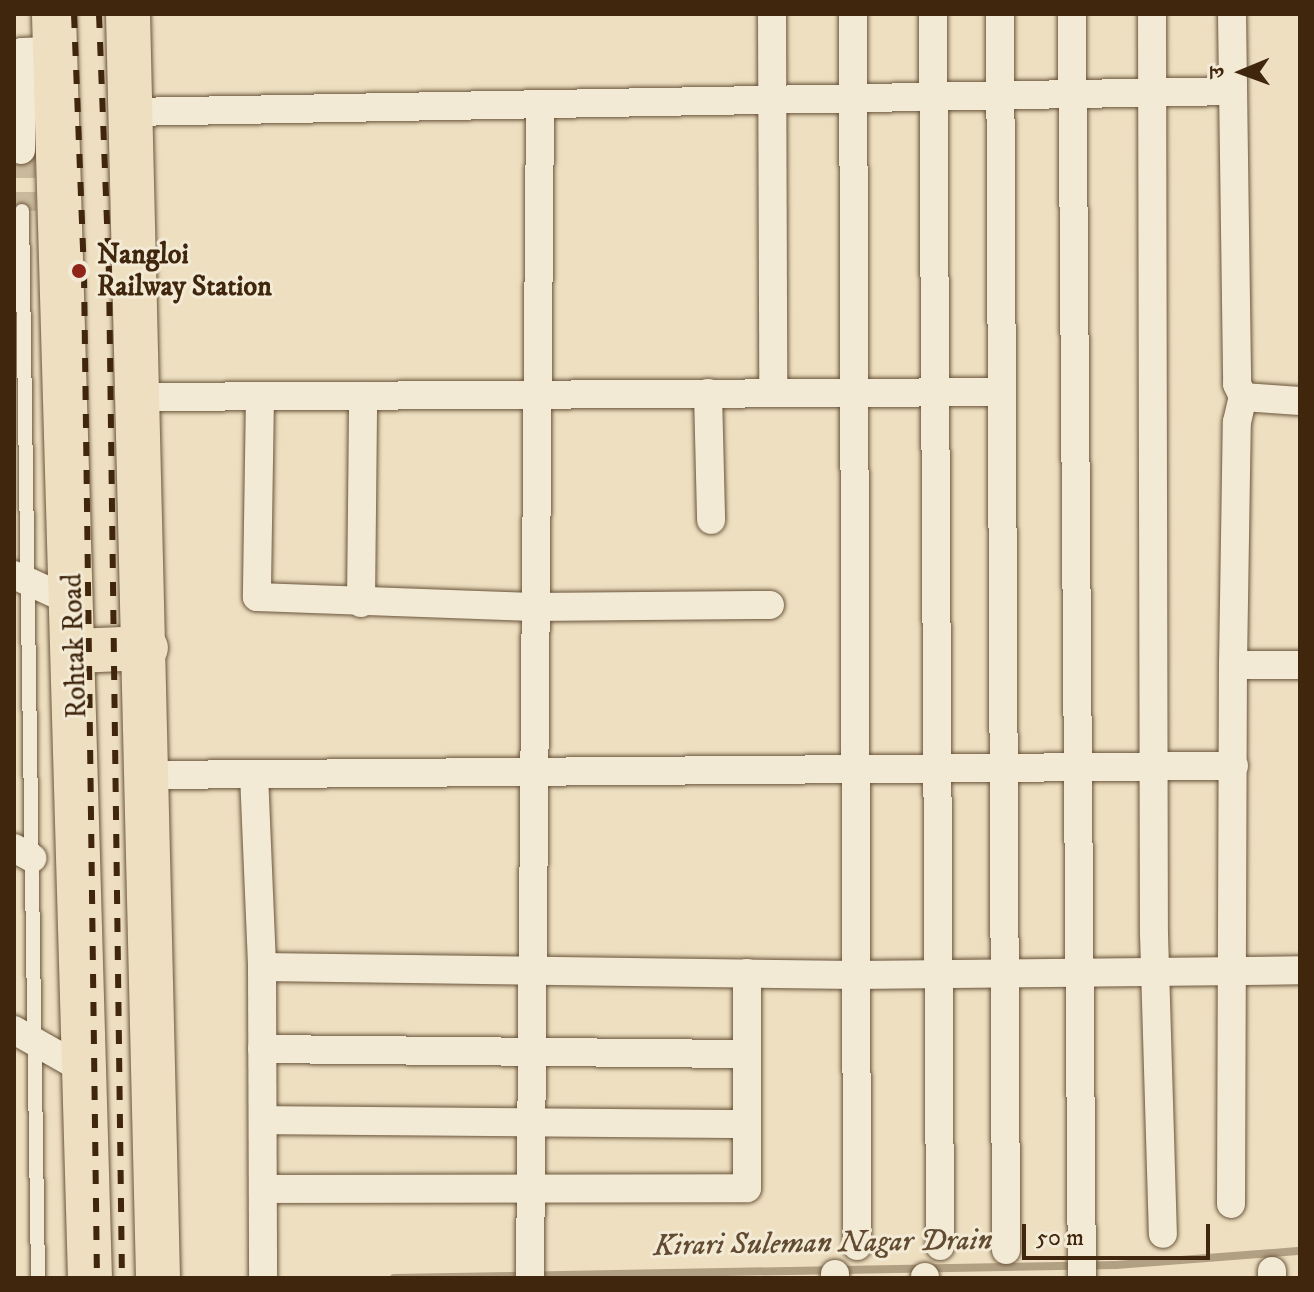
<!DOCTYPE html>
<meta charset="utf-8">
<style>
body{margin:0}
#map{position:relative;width:1314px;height:1292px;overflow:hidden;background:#eddfc0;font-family:"IM FELL DW Pica","Noto Serif Devanagari",serif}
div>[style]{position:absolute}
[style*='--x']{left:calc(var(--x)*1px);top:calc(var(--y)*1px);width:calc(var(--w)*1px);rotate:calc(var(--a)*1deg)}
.stream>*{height:8px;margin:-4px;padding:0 4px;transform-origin:4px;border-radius:4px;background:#b2a083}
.minor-tunnel>*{height:28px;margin-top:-14px;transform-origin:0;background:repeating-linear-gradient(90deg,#caba9c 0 28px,transparent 0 42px)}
.roads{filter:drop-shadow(0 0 2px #6a543a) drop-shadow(0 0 2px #6a543a)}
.service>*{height:14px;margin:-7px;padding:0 7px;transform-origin:7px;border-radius:7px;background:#f3ead6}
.minor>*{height:28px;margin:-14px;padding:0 14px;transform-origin:14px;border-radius:14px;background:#f3ead6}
.trunk>*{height:44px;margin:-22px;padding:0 22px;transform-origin:22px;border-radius:22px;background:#eddfc0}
.rail>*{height:6px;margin-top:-3px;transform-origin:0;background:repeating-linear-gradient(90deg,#3f260d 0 14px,transparent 0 28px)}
.dots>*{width:22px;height:22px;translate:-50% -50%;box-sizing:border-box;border:4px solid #f3ead6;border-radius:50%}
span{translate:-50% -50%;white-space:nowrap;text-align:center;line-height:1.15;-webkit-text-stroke:6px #f3ead6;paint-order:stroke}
.poi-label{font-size:28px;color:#3f260d;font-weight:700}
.left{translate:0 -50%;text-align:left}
.street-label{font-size:28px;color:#3f260d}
.water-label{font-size:30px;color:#624b30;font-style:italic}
.frame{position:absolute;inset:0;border:16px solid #3f260d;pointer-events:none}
.north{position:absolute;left:1202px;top:32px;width:80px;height:80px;-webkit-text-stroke:6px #f3ead6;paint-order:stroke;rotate:269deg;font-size:22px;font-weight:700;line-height:32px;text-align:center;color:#3f260d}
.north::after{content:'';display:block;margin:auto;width:28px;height:36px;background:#3f260d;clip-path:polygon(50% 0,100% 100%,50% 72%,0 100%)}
.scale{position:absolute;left:1022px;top:1224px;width:188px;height:36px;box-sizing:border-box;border:4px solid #3f260d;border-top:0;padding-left:10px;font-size:24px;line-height:28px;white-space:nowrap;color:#3f260d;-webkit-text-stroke:6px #f3ead6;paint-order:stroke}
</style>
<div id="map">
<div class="stream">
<i style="--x:394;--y:1278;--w:722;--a:-1.03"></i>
<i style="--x:1116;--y:1265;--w:185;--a:-4.4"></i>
</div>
<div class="minor-tunnel">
<i style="--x:21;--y:150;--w:61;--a:89.1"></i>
</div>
<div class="roads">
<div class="service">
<i style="--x:22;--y:211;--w:1067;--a:89.14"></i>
</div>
<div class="minor">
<i style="--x:772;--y:14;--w:378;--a:89.8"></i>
<i style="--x:853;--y:14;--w:1232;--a:89.81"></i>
<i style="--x:933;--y:14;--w:1232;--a:89.67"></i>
<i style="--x:1000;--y:14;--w:1236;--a:89.72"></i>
<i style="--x:1072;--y:14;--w:1264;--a:89.55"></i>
<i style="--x:1152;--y:14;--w:920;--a:89.88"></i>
<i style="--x:1154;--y:934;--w:300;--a:88.3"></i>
<i style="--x:1232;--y:14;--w:370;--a:89.2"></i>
<i style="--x:1237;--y:384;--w:14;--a:65"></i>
<i style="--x:1243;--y:397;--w:57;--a:4"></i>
<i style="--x:130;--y:112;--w:1101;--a:-1.09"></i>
<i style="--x:21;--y:150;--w:98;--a:-89.4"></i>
<i style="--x:22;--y:52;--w:33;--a:-2"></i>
<i style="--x:708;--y:393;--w:127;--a:88.6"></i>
<i style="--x:260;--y:396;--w:201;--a:90.9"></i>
<i style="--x:257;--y:597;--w:276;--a:2.1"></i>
<i style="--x:533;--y:607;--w:237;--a:-0.5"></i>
<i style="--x:139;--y:397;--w:861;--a:-0.33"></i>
<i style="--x:14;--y:575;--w:65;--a:24.6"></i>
<i style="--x:361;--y:603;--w:207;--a:-89.4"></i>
<i style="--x:1233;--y:665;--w:67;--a:0"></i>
<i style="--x:254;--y:774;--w:193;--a:87.6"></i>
<i style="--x:262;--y:967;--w:593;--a:0.77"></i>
<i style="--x:855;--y:975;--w:445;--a:-0.6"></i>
<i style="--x:149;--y:775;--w:1085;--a:-0.48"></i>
<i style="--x:14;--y:848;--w:21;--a:29"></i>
<i style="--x:262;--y:967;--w:311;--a:89.8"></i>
<i style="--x:14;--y:1030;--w:85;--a:29.6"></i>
<i style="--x:262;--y:1049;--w:485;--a:0.6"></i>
<i style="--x:263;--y:1120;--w:484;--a:0.5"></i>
<i style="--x:263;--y:1189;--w:484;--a:-0.1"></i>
<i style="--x:747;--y:1188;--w:215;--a:-90"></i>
<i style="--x:1231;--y:1204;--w:539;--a:-89.79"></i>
<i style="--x:1233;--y:665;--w:243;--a:-89.1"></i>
<i style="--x:1237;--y:422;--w:26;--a:-77"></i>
<i style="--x:530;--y:1278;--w:1174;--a:-89.51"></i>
<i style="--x:835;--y:1278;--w:4;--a:-90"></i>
<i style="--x:925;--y:1278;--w:1;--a:-90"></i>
<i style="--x:1272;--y:1278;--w:7;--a:-90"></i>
</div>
<div class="trunk">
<i style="--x:54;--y:14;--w:1265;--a:88.37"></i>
<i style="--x:128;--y:14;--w:1264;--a:88.64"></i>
<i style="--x:75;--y:651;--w:71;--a:-2.4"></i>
</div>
</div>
<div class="rail">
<i style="--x:74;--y:14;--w:260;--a:87.8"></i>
<i style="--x:84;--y:274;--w:1004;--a:89.26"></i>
<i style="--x:99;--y:14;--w:260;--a:87.8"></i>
<i style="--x:109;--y:274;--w:1004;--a:89.26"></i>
</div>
<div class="dots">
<i style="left:79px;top:271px;background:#8f2418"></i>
</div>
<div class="poi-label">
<span class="left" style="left:97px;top:271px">Nangloi<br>Railway Station</span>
</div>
<div class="street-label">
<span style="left:75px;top:646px;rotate:-92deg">Rohtak Road</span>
</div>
<div class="water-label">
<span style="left:823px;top:1244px;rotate:-1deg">Kirari Suleman Nagar Drain</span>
</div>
<div class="frame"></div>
<div class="north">उ</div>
<div class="scale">50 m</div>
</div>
